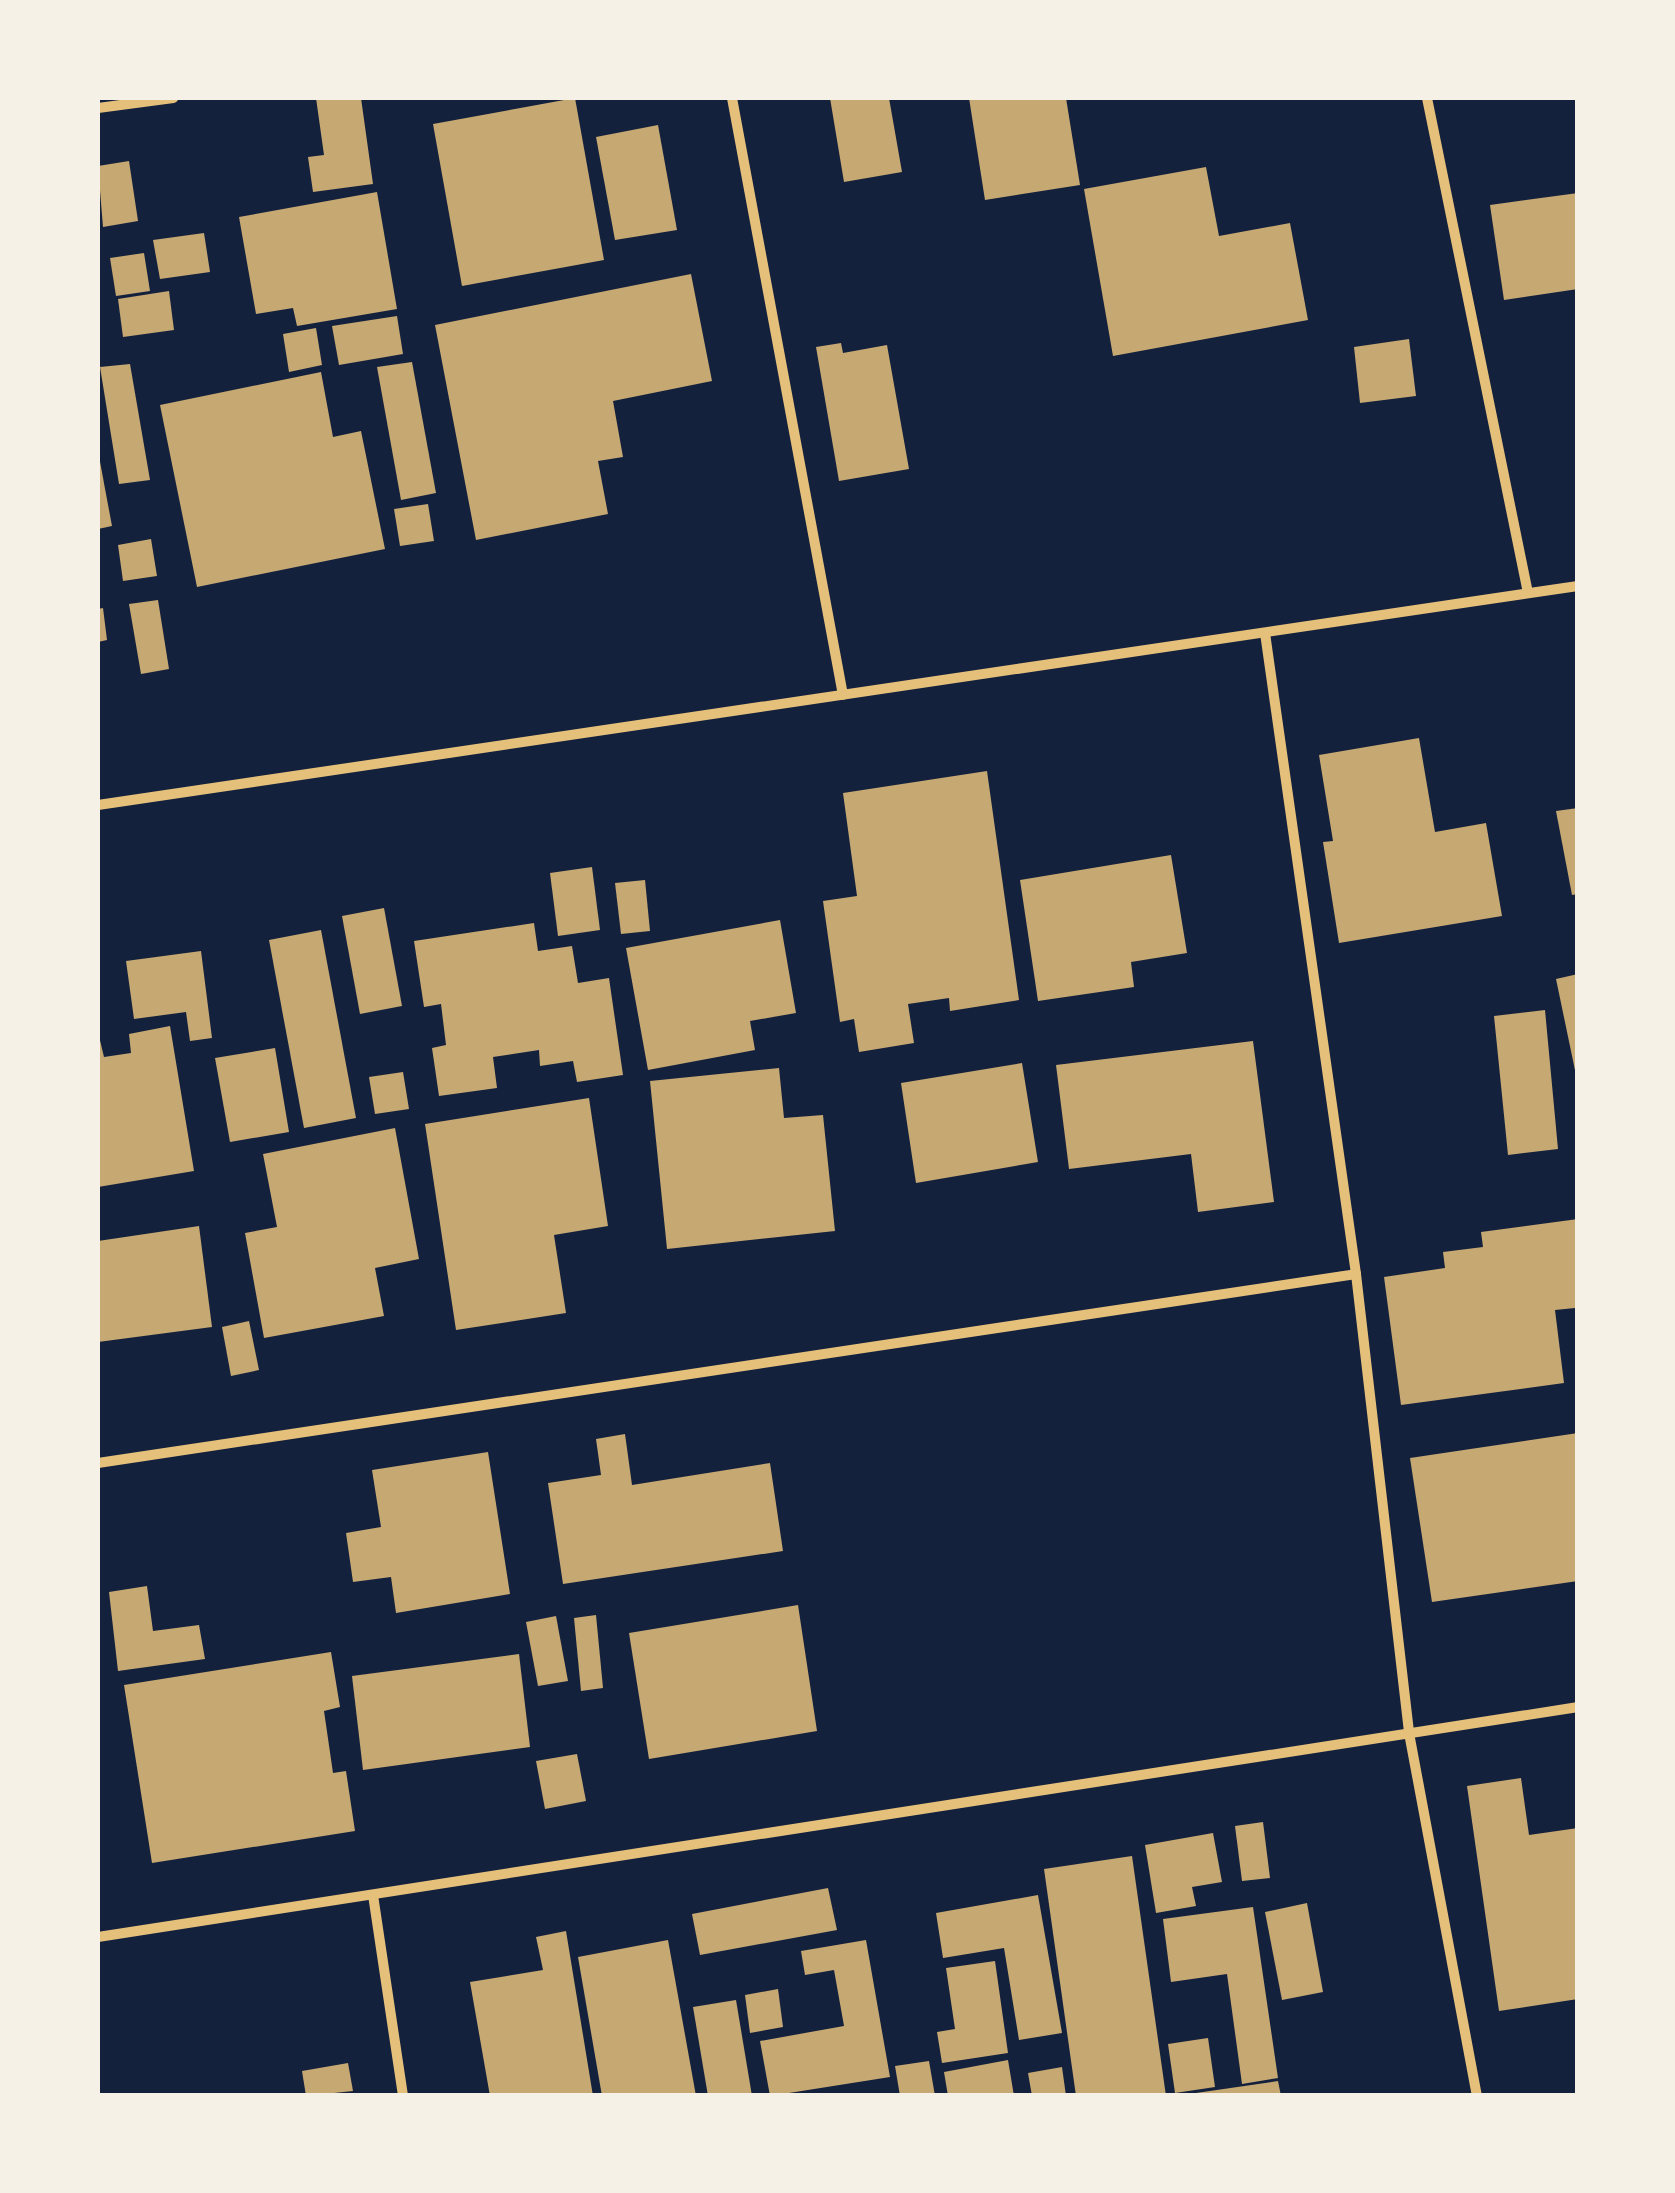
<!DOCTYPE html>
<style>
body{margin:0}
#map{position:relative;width:1675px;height:2193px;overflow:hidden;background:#14213d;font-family:"Noto Sans",sans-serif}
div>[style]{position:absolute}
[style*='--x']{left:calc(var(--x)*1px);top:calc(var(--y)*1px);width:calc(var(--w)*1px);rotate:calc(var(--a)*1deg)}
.building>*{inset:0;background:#c6a872}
.minor>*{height:10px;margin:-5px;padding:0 5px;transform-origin:5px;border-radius:5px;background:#e5c07b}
span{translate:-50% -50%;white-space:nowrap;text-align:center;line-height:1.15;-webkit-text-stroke:10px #f6f1e7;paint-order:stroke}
.frame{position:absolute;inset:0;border:100px solid #f6f1e7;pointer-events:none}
</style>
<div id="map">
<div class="building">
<i style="clip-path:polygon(316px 98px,361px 98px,373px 184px,313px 192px,308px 157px,324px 155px)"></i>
<i style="clip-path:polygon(575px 98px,604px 260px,462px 286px,433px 124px)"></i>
<i style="clip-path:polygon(830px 98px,889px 98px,902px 172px,844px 182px)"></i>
<i style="clip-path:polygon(969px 98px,1066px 98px,1080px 185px,985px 200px)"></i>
<i style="clip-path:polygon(658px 125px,677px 230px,615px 240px,596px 137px)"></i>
<i style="clip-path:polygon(129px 161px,138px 221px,103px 227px,98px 166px)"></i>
<i style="clip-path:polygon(1206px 167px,1219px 236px,1290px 223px,1308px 320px,1113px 356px,1084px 189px)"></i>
<i style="clip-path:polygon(377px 192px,397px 309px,297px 326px,293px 308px,256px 314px,239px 217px)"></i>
<i style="clip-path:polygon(1578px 193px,1578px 289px,1504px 300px,1490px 205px)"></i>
<i style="clip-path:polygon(204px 233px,210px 272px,160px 279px,153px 240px)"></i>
<i style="clip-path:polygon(144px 253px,150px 291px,116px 296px,110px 258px)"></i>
<i style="clip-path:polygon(691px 274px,712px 381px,613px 401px,623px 457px,598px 461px,608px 514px,476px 540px,435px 325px)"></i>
<i style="clip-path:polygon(169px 291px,174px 330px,123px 337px,118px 299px)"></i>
<i style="clip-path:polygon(397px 316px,403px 354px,339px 365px,332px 326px)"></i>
<i style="clip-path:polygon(316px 328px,322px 365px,289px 372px,283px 334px)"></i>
<i style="clip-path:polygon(1409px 339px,1416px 396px,1360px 403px,1354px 347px)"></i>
<i style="clip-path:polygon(841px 343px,843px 353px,887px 345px,909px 469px,839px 481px,816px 347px)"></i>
<i style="clip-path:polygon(412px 362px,436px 493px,401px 500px,377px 367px)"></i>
<i style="clip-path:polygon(130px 364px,150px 480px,119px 484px,100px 367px)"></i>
<i style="clip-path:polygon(321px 372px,333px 437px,361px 431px,385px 549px,197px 587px,160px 405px)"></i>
<i style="clip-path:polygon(98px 451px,112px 526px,98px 529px)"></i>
<i style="clip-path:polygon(428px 504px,434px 541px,400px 546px,394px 509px)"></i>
<i style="clip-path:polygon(151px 539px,157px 576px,123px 581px,118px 545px)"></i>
<i style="clip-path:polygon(158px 600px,169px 669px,141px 674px,129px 604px)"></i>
<i style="clip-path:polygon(103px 608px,107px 640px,98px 642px,98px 609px)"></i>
<i style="clip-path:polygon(1419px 738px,1435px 832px,1486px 823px,1502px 916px,1339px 943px,1323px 842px,1333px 841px,1319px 755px)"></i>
<i style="clip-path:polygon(987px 771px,1019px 1000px,950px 1011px,949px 998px,908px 1004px,914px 1043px,859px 1052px,854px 1019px,840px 1022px,823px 901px,857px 896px,843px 793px)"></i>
<i style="clip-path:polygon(1578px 808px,1578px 894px,1572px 895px,1556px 811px)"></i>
<i style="clip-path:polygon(1171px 855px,1187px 953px,1131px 962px,1134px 987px,1038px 1001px,1020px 880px)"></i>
<i style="clip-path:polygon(592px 867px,600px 930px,558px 936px,550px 873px)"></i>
<i style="clip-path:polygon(645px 880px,650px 931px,621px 934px,615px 883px)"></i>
<i style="clip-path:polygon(384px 908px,402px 1006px,360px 1014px,342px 916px)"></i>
<i style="clip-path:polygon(780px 920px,796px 1013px,750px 1021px,755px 1050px,648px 1070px,626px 948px)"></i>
<i style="clip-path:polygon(534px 923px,538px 951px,572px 946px,578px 983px,609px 978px,623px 1075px,577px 1082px,573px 1061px,540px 1066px,539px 1050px,493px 1057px,497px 1088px,439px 1096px,432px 1048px,446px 1045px,441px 1004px,424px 1007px,414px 941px)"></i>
<i style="clip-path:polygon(321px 930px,356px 1118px,304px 1128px,269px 940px)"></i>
<i style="clip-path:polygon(201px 951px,212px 1038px,190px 1041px,186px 1012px,134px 1019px,126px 961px)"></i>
<i style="clip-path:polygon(1578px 974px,1578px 1075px,1576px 1075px,1556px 979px)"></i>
<i style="clip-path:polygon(1545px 1010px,1558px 1149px,1508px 1155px,1494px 1016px)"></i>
<i style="clip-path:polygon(170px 1026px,194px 1171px,98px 1187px,98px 1032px,104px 1057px,131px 1053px,129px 1034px)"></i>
<i style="clip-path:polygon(1253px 1041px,1274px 1202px,1198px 1212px,1191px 1154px,1069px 1169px,1056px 1065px)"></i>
<i style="clip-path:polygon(275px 1048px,289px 1132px,230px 1142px,215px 1058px)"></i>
<i style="clip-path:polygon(1022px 1063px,1038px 1162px,916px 1183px,901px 1083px)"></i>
<i style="clip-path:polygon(779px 1068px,784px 1118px,823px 1115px,835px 1231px,667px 1249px,650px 1081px)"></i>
<i style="clip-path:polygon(403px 1072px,409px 1109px,375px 1114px,369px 1077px)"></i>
<i style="clip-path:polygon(589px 1098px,608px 1226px,554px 1235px,566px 1313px,456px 1330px,425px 1124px)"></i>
<i style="clip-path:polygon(395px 1128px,419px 1259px,375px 1268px,384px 1316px,264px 1338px,245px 1233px,277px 1227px,263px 1154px)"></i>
<i style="clip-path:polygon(1578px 1219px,1575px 1308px,1555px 1310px,1564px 1383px,1401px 1405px,1384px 1277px,1445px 1268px,1443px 1252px,1483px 1247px,1481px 1232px)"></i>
<i style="clip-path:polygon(199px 1226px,212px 1327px,98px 1342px,98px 1241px)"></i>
<i style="clip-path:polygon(249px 1321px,259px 1370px,231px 1376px,222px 1327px)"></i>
<i style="clip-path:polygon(1578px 1433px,1578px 1581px,1432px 1602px,1410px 1458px)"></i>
<i style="clip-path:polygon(625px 1434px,632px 1485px,770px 1463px,783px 1551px,563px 1584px,548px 1483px,601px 1475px,596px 1439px)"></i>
<i style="clip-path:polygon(488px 1452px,510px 1594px,396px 1613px,391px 1577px,353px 1582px,346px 1533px,381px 1527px,372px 1470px)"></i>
<i style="clip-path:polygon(147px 1586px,153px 1631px,199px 1625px,205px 1659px,118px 1671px,109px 1592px)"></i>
<i style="clip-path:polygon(798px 1605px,817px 1731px,649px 1759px,629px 1633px)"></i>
<i style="clip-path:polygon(596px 1615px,603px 1688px,581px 1691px,574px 1618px)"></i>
<i style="clip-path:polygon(556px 1616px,568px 1681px,538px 1686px,526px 1622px)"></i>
<i style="clip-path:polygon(331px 1652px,340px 1707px,324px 1711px,333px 1773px,346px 1771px,355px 1831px,152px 1863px,124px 1685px)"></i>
<i style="clip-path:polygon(519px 1654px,530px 1747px,363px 1770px,352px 1676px)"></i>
<i style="clip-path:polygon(577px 1754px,586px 1801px,545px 1809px,536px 1761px)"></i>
<i style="clip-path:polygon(1521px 1778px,1529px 1835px,1578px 1828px,1578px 1999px,1499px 2011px,1467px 1786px)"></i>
<i style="clip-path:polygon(1263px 1822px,1270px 1878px,1242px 1881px,1235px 1826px)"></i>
<i style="clip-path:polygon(1213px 1833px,1222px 1882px,1192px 1887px,1196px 1906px,1156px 1913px,1145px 1845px)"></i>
<i style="clip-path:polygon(1132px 1856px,1166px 2096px,1076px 2096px,1044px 1869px)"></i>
<i style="clip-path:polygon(828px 1888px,837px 1930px,700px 1955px,692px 1914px)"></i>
<i style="clip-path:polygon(1038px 1895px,1062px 2033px,1019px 2040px,1004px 1948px,943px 1958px,936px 1913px)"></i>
<i style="clip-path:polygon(1307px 1903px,1323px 1992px,1282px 2000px,1265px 1912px)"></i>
<i style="clip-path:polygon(1253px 1907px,1278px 2078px,1242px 2084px,1227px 1974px,1171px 1982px,1163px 1919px)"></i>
<i style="clip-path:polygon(566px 1931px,593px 2096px,490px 2096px,470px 1982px,543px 1970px,536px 1937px)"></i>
<i style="clip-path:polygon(668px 1940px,696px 2096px,602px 2096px,578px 1957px)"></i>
<i style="clip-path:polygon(866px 1940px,890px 2077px,770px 2096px,760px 2041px,844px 2026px,834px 1970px,805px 1975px,801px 1951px)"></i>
<i style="clip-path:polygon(995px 1961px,1008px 2053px,942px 2063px,937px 2032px,955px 2029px,946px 1968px)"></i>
<i style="clip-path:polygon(778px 1989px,783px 2027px,750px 2033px,745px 1995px)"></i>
<i style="clip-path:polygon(736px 2000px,752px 2096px,708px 2096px,693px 2007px)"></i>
<i style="clip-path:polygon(1208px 2038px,1215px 2087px,1175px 2093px,1168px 2044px)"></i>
<i style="clip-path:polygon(1008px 2060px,1014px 2096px,948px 2096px,944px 2072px)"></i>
<i style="clip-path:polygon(929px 2061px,935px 2096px,900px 2096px,895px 2066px)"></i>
<i style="clip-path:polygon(348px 2063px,353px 2091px,306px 2096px,302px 2071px)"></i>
<i style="clip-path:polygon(1062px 2067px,1066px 2096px,1032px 2096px,1028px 2073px)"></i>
<i style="clip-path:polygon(1278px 2081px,1281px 2096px,1197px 2096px,1196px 2093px)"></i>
</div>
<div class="minor">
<i style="--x:732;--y:98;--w:607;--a:79.47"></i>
<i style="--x:1427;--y:98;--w:505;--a:78.47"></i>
<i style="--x:98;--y:108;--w:76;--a:-7.6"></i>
<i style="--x:1265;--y:633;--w:647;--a:81.92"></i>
<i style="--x:1356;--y:1274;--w:462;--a:83.4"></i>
<i style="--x:1409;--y:1733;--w:369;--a:79.4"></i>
<i style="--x:98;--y:805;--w:1496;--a:-8.42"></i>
<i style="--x:98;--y:1463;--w:1272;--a:-8.54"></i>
<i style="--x:373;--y:1895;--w:203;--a:81.5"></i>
<i style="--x:98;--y:1937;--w:1498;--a:-8.83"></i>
</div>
<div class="frame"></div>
</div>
